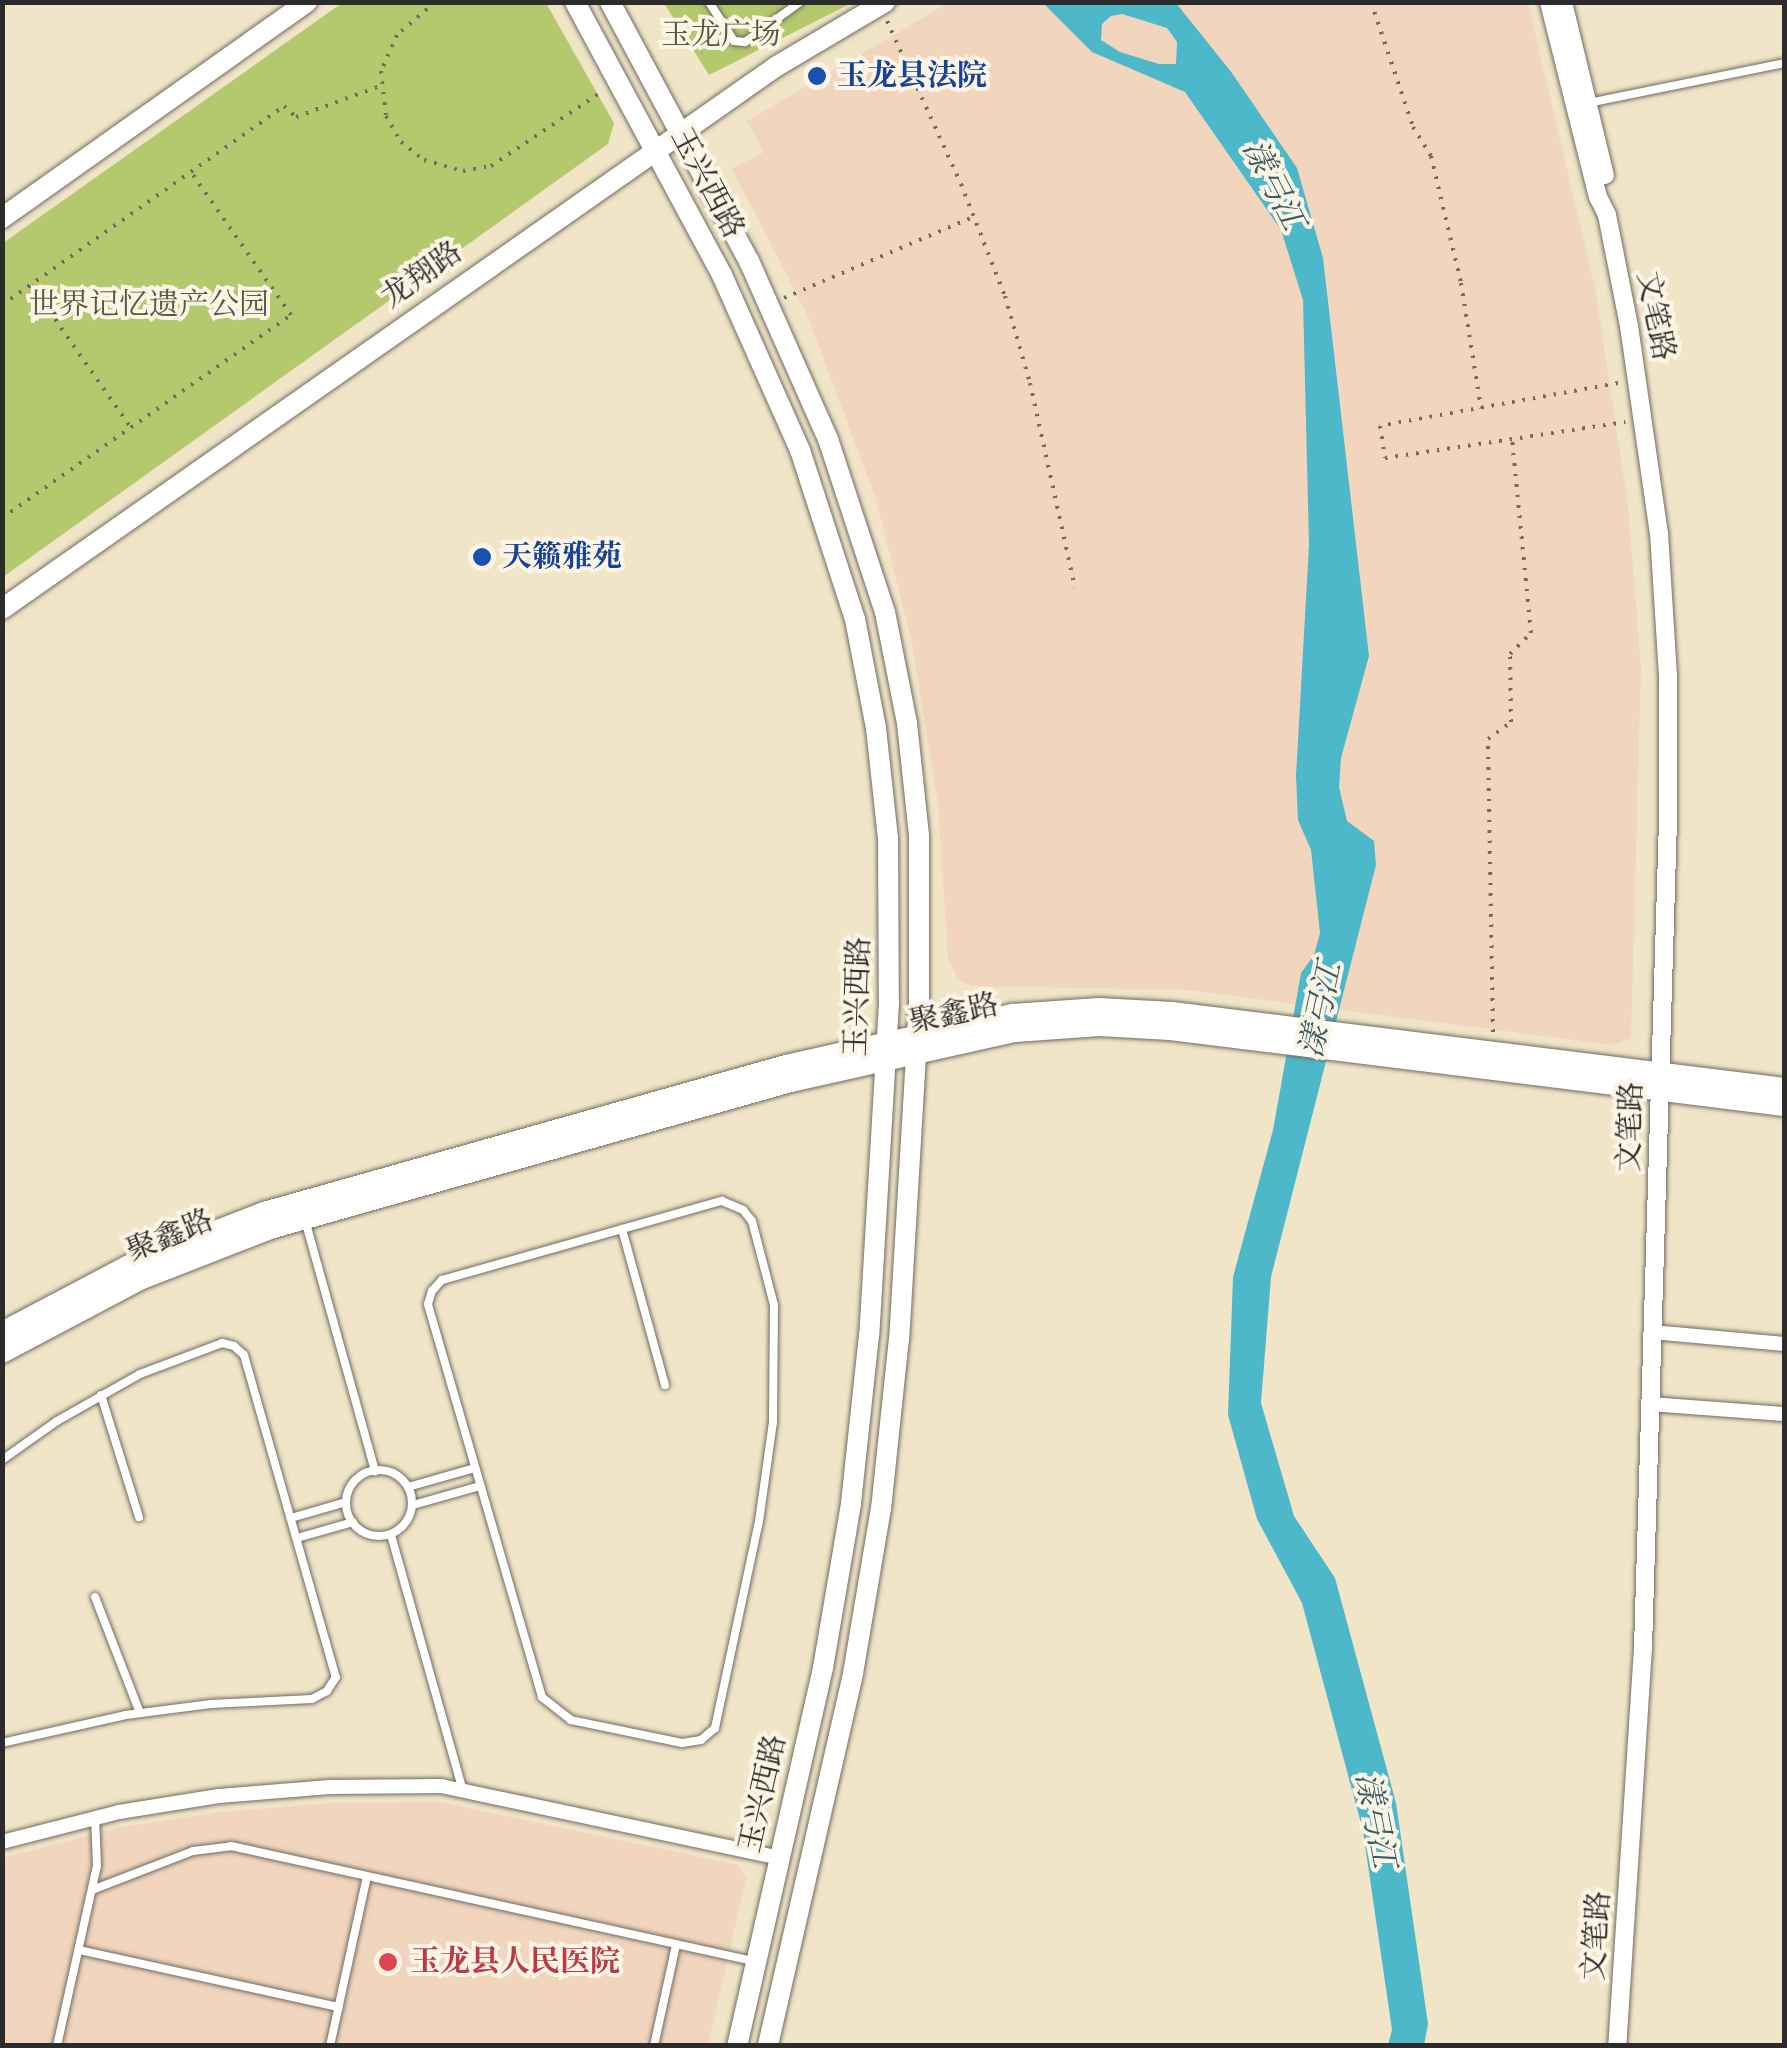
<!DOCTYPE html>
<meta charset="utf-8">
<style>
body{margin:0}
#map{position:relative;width:1787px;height:2048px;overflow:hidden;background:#f1e5c7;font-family:"IM FELL Double Pica","Noto Serif SC",serif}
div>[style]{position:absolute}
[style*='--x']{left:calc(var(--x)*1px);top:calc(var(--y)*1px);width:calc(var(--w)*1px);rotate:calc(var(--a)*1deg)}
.built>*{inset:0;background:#f1d5bd}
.green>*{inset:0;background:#b4c96d}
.water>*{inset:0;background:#4eb8cb}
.path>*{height:4px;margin-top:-2px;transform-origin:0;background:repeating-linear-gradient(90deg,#706c62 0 2.5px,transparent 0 10.5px)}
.roads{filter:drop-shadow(0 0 2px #706c62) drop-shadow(0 0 2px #706c62)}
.service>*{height:8px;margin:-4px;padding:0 4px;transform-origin:4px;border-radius:4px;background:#fff}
.service>.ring{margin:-4px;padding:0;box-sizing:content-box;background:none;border:8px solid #fff;border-radius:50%}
.minor>*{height:14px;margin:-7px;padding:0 7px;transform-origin:7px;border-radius:7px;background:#fff}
.tertiary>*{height:18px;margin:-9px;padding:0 9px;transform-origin:9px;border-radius:9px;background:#fff}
.secondary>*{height:20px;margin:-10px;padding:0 10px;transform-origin:10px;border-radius:10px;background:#fff}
.dots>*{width:28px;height:28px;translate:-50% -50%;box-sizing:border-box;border:5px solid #fcf5e5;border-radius:50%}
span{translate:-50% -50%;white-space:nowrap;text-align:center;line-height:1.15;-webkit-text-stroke:8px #fcf5e5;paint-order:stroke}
.park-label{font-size:30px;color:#545a3f}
.transit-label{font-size:30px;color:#164399;font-weight:700}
.left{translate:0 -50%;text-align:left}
.street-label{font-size:30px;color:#2b2b2b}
.health-label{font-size:30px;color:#be3a42;font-weight:700}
.water-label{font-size:32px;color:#375c63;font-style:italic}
.frame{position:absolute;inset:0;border:5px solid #2b2b2b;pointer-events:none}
</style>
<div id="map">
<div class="built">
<i style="clip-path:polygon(948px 3px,1528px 3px,1596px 293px,1628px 506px,1641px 668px,1631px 1038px,1612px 1045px,1188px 990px,970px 986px,957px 978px,948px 959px,938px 805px,912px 643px,876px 499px,806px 312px,732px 169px,764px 152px,747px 121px)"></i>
<i style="clip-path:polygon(440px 1802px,738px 1865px,746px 1878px,708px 2045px,3px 2046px,3px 1858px,122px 1827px,220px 1812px,332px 1803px)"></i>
</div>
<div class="green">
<i style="clip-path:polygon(342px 3px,546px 3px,614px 123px,608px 144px,3px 577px,3px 243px)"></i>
<i style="clip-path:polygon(664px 3px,852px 3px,709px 75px)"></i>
</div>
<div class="water">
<i style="clip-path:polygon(evenodd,1043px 3px,1176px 3px,1232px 73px,1297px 168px,1323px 258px,1369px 656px,1341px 758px,1339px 787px,1347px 821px,1374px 841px,1376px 865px,1271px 1277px,1261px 1403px,1294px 1516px,1335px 1578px,1396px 1803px,1428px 2024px,1424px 2045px,1388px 2045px,1392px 2030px,1363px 1831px,1302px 1603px,1257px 1519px,1228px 1415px,1233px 1277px,1273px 1130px,1301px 973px,1314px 955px,1320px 933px,1311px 850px,1298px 820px,1296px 776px,1309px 545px,1303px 300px,1281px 230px,1185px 92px,1092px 52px,1043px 3px,1122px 14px,1167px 28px,1177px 42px,1176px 64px,1159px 64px,1120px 52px,1101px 40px,1102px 24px,1111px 16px,1122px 14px)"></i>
</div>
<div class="path">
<i style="--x:435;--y:2;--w:50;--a:139"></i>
<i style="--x:397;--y:35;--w:39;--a:114"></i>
<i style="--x:381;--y:71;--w:45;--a:83.7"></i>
<i style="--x:386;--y:116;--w:30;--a:60"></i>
<i style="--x:401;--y:142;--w:29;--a:38"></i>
<i style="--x:424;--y:160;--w:41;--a:15.8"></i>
<i style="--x:463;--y:171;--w:28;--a:-10"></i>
<i style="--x:491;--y:166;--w:133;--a:-33.9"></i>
<i style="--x:1371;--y:2;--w:132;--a:71.4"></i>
<i style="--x:1413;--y:127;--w:34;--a:58"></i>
<i style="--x:1431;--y:156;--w:130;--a:76.7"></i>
<i style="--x:1461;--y:283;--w:127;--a:80.9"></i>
<i style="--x:887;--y:21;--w:179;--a:65.6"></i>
<i style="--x:961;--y:184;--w:120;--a:68.6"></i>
<i style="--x:1005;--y:296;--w:91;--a:74"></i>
<i style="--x:1030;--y:383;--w:210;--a:77.6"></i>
<i style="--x:31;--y:285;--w:174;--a:55"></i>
<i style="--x:784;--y:298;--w:206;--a:-23.2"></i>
<i style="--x:2;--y:305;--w:345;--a:-35.2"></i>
<i style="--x:284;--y:106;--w:16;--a:43"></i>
<i style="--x:296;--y:117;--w:90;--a:-20.3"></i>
<i style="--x:1618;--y:383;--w:242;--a:169.8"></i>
<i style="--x:1380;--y:426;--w:32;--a:81"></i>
<i style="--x:1385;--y:458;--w:243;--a:-8.5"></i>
<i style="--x:2;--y:518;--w:353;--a:-35.1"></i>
<i style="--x:291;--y:315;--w:174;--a:-125"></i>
<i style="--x:1493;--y:1032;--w:293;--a:-91"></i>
<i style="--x:1488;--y:739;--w:29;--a:-36"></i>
<i style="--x:1511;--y:722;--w:68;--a:-90.8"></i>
<i style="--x:1510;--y:654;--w:30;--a:-45"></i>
<i style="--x:1531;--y:633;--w:195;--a:-95.6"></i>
</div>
<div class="roads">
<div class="service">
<i style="--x:709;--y:2;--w:46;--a:57.3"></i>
<i style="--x:734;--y:41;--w:11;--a:5"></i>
<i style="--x:745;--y:42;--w:68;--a:-36"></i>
<i style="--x:1588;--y:103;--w:200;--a:-11.5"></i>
<i style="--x:722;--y:1201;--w:23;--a:23"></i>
<i style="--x:743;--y:1210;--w:14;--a:51"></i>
<i style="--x:752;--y:1221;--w:87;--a:75.3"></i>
<i style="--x:774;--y:1305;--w:117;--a:90.5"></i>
<i style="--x:773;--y:1422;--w:100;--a:98"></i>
<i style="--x:759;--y:1521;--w:212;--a:102"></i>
<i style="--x:715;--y:1728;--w:18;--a:139"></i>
<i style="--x:701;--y:1740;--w:19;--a:171"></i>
<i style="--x:682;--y:1743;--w:113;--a:-168.3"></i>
<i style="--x:571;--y:1720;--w:37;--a:-142"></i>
<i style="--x:542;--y:1697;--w:409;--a:-106.2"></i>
<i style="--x:428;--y:1304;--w:14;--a:-73"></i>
<i style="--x:432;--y:1291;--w:15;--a:-48"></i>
<i style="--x:442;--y:1280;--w:291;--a:-15.8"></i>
<i style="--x:305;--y:1220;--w:261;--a:74.4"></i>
<i style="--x:622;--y:1229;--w:162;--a:74.6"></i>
<i style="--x:101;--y:1395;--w:128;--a:72.7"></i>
<i style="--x:2;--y:1460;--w:67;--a:-35.3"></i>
<i style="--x:57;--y:1421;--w:95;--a:-29.5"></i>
<i style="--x:140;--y:1374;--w:88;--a:-20.7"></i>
<i style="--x:222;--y:1343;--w:12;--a:14"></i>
<i style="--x:234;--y:1346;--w:13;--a:42"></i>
<i style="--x:244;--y:1355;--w:335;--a:74.1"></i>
<i style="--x:336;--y:1677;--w:17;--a:123"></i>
<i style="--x:327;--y:1691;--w:17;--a:152"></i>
<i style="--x:312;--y:1699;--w:101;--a:177.2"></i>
<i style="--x:211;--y:1704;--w:86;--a:172.6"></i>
<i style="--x:126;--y:1715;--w:127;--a:167.3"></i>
<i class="ring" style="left:346px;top:1470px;width:58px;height:58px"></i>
<i style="--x:408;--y:1487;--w:70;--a:-15.8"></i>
<i style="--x:413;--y:1505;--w:70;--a:-15.8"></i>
<i style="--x:291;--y:1518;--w:57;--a:-16.2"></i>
<i style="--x:391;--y:1535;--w:266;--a:74.3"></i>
<i style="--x:297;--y:1538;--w:58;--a:-15.9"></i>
<i style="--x:95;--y:1597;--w:124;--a:68.8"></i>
<i style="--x:92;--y:1890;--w:108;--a:-21.1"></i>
<i style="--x:193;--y:1851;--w:38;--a:-7"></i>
<i style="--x:231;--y:1846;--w:535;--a:12.42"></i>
<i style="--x:79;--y:1950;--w:266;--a:12.4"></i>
<i style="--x:57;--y:2046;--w:184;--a:-77.5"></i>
<i style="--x:97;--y:1866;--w:49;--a:-92.3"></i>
<i style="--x:330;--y:2046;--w:173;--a:-77.7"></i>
<i style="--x:654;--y:2046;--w:103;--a:-77.7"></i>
</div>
<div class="minor">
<i style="--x:1652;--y:1332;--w:133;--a:5.2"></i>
<i style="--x:1650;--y:1404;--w:134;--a:4.3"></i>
<i style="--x:2;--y:1842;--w:121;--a:-14.4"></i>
<i style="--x:119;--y:1812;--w:101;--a:-9.1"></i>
<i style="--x:219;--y:1796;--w:111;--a:-4.6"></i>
<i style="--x:330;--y:1787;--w:111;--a:-0.5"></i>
<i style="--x:441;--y:1786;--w:347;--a:12"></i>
</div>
<div class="tertiary">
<i style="--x:1549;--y:2;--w:201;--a:75.9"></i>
<i style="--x:1598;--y:197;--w:20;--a:63"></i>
<i style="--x:1607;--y:215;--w:113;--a:78.8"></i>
<i style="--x:1629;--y:326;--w:209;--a:81.8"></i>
<i style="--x:1659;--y:533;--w:142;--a:86.4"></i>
<i style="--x:1668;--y:675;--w:145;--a:90"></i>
<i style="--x:1668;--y:820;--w:828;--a:91.73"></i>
<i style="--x:1643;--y:1648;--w:399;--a:93.7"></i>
<i style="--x:1563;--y:2;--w:178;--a:76.4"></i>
</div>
<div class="secondary">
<i style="--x:575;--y:2;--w:310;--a:61.7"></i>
<i style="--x:722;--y:275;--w:192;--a:66"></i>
<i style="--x:800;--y:450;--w:178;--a:72"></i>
<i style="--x:855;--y:619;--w:111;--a:79.1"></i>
<i style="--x:876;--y:728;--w:111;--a:83.8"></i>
<i style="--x:888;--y:838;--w:165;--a:89.7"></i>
<i style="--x:889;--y:1003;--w:333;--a:93.4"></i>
<i style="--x:869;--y:1335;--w:170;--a:96.1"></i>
<i style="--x:851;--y:1504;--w:166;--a:99.7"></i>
<i style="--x:823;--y:1668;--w:388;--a:102.8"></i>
<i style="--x:610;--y:2;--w:294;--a:61.8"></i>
<i style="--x:749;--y:261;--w:195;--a:66.1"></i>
<i style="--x:828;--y:439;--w:182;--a:71.8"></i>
<i style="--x:885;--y:612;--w:113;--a:78.8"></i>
<i style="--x:907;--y:723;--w:114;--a:83.9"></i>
<i style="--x:919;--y:836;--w:169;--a:90"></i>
<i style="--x:919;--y:1005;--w:334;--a:93.4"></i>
<i style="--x:899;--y:1338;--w:171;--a:96"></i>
<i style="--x:881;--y:1508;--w:168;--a:99.6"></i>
<i style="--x:853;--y:1674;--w:382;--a:102.9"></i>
<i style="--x:2;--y:218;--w:374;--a:-35.3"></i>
<i style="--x:2;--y:609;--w:946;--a:-35.02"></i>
<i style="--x:777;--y:66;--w:126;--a:-30.7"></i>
<i style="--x:2;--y:1332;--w:150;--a:-27.8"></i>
<i style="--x:135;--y:1262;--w:138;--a:-21.2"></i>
<i style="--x:264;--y:1212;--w:542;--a:-15.73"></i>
<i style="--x:786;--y:1065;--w:233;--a:-12.7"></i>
<i style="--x:1013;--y:1014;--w:86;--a:-4"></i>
<i style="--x:1099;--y:1008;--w:73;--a:3.1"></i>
<i style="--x:1172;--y:1012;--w:617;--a:7.08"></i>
<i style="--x:2;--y:1353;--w:158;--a:-27.9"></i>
<i style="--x:142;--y:1279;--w:137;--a:-21.3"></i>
<i style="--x:270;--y:1229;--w:541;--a:-15.76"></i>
<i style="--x:791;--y:1082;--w:230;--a:-12.6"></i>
<i style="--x:1015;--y:1032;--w:85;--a:-4"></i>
<i style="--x:1100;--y:1026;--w:70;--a:3.3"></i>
<i style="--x:1170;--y:1030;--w:619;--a:7.06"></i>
</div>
</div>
<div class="dots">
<i style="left:817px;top:76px;background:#1a4fb4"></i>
<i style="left:482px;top:557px;background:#1a4fb4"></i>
<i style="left:388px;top:1962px;background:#e0444e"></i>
</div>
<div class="park-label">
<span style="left:721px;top:35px">玉龙广场</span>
<span style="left:149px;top:305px">世界记忆遗产公园</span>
</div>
<div class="transit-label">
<span class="left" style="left:837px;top:76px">玉龙县法院</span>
<span class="left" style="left:502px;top:557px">天籁雅苑</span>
</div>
<div class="street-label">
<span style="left:707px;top:183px;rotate:62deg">玉兴西路</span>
<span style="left:422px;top:275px;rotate:-35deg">龙翔路</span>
<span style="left:1655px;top:316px;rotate:79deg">文笔路</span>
<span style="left:858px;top:997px;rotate:-88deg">玉兴西路</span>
<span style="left:954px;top:1014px;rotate:-12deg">聚鑫路</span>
<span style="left:1631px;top:1127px;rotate:-88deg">文笔路</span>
<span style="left:170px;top:1236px;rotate:-22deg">聚鑫路</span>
<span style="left:763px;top:1794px;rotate:-77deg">玉兴西路</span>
<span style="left:1597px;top:1936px;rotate:-86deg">文笔路</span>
</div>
<div class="health-label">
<span class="left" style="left:410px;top:1962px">玉龙县人民医院</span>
</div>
<div class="water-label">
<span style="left:1273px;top:185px;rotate:63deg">漾弓江</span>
<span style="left:1321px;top:1010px;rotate:-78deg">漾弓江</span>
<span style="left:1375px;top:1820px;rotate:79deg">漾弓江</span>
</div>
<div class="frame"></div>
</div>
